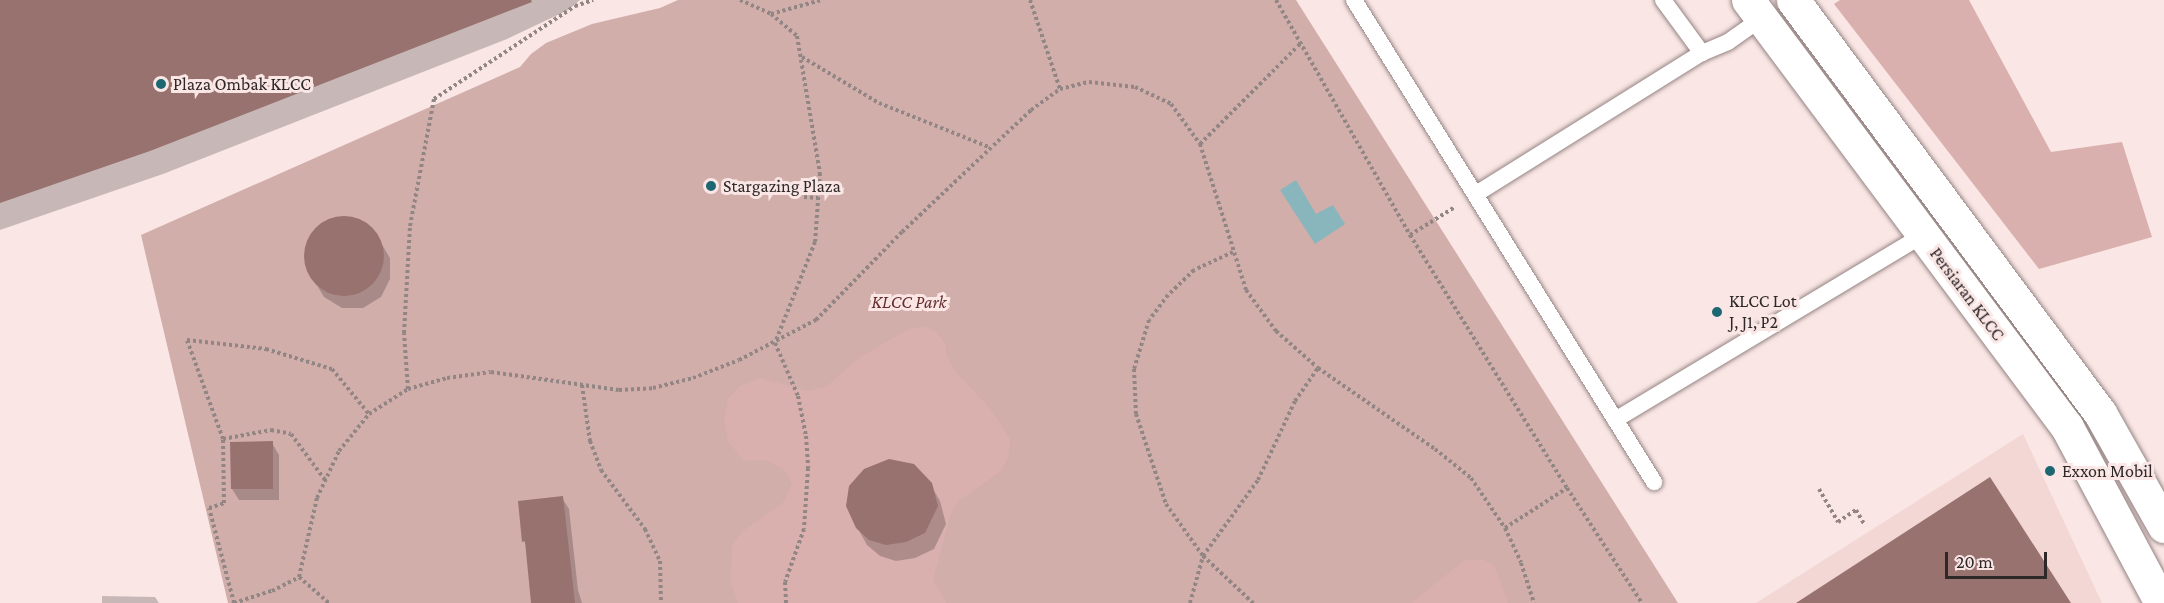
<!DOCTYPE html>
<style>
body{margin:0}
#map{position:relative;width:2164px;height:603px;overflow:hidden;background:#f9e6e5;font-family:"Crimson Pro",serif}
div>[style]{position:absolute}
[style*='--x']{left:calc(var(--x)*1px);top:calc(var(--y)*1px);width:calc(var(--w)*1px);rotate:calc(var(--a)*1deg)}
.built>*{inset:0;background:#f3d7d5}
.green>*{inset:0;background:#d2aeab}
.forest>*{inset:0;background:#d9b0ad}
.water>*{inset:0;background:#89b5bd}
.shadow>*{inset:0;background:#0003}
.building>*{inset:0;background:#97726f}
.round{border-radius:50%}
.path>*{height:4px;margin-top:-2px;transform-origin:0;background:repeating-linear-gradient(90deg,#928685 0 3px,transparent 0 6px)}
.roads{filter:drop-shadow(0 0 2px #958483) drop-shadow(0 0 2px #958483)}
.lane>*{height:16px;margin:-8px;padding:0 8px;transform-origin:8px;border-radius:8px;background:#fff}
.street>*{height:33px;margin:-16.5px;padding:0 16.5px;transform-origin:16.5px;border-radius:16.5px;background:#fff}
.dots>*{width:16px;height:16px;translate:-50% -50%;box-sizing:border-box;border:3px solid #f9e6e5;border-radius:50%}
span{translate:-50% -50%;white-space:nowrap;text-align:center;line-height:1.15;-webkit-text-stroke:6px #f9e6e5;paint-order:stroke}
.poi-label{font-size:18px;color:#2f2828}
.left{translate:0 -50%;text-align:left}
.street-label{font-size:18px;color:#2f2828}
.park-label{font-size:18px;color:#642e2e;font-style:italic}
.scale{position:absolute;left:1945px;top:552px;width:102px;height:27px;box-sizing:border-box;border:3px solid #2f2828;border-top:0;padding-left:8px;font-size:18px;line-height:21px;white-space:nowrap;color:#2f2828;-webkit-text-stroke:4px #f9e6e5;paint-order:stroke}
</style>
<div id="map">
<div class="built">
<i style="clip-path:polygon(2023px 434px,2102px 603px,1756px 603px)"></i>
</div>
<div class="green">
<i style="clip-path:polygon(678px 0,1296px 0,1678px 603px,228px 603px,141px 235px,520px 67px,531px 54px,546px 43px,592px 24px,660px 8px)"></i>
</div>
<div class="forest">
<i style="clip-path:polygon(1840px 0,1969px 0,2051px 152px,2122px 142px,2152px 237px,2039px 269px,1834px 4px)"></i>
<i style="clip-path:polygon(925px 327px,936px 332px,945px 344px,947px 357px,955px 371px,991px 410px,1010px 439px,1008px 458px,1001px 471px,957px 502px,950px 516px,933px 580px,946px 603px,738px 603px,731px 582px,732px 545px,743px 531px,784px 502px,792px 483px,784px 469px,765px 460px,744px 461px,728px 441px,724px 420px,728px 399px,740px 386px,760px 378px,807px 391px,826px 387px,860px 357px,909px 329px)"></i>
<i style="clip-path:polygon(1465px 560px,1484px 560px,1495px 567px,1508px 603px,1411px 603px)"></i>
</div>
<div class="water">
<i style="clip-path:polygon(1296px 180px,1316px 214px,1333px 205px,1345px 224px,1315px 244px,1280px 190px)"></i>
</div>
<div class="shadow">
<i style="clip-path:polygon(0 0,580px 0,568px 10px,507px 39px,163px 174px,0 230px)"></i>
<i style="clip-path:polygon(334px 218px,354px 218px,372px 228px,390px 258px,390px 279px,381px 297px,363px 308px,342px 308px,324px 297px,306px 267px,306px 246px,316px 228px)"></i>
<i style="clip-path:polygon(272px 443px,279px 455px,279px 500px,239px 500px,232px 489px)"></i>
<i style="clip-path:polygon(930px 484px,940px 501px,946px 524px,934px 549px,915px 558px,896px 561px,880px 556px,867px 545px,857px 527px)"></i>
<i style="clip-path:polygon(562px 498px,569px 509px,578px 590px,582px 603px,532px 603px,528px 548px,524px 541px)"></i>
<i style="clip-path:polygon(102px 596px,155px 597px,159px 603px,102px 603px)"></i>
</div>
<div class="building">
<i style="clip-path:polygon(0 0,531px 0,532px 2px,150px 151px,0 203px)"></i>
<i class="round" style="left:304px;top:216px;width:80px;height:80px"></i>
<i style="clip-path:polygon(273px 441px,273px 489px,231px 489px,230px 442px)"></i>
<i style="clip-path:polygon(889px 459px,914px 464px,932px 483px,938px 506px,925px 533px,906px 542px,886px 545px,869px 540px,856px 528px,846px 506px,849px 486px,864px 469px)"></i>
<i style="clip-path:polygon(1990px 477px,2071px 603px,1796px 603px)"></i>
<i style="clip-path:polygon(563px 496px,575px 603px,531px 603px,525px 541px,522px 542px,518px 501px)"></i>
</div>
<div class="path">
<i style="--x:740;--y:0;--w:34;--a:24"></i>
<i style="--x:771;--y:14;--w:34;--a:40"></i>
<i style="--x:797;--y:36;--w:139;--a:80.5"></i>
<i style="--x:820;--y:173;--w:69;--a:94.1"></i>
<i style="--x:815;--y:242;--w:109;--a:111.6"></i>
<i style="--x:775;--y:343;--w:58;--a:66.5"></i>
<i style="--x:798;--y:396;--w:41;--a:78.7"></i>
<i style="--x:806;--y:436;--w:32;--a:86"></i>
<i style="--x:808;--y:468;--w:61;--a:93.8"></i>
<i style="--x:804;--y:529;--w:56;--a:109.7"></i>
<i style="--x:785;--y:582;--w:21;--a:87"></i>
<i style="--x:1030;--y:0;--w:94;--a:71.4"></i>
<i style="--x:1276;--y:0;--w:271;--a:60.3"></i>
<i style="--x:1410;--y:235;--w:298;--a:58.2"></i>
<i style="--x:1567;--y:488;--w:137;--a:56.9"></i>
<i style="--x:771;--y:14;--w:52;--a:-15.6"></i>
<i style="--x:802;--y:57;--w:90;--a:30.9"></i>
<i style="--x:879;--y:103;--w:118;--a:21.8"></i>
<i style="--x:1200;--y:144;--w:143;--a:-45"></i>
<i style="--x:804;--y:197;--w:14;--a:4"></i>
<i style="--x:1410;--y:235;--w:53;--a:-31.9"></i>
<i style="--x:1233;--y:252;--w:43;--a:155.2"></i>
<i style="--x:1194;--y:270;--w:36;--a:136"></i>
<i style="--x:1168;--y:295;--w:31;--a:127"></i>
<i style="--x:1149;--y:320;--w:51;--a:107"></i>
<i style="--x:1134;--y:369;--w:45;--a:87.5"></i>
<i style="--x:1136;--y:414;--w:95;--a:71.6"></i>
<i style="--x:1166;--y:504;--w:64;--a:54.6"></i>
<i style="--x:1203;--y:556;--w:69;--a:43.2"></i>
<i style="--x:582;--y:385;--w:57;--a:81.9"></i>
<i style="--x:590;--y:441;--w:31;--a:69"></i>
<i style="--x:601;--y:470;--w:74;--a:53.3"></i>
<i style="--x:645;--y:529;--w:35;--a:65"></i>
<i style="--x:660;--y:561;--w:42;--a:88.6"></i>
<i style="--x:408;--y:389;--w:56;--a:-94.1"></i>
<i style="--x:404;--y:333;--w:107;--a:-86.8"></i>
<i style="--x:410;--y:226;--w:129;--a:-79.3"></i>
<i style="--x:434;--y:99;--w:169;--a:-33.4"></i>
<i style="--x:575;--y:6;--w:19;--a:-18"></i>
<i style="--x:223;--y:439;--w:49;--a:-10.6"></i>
<i style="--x:271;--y:430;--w:20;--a:11"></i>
<i style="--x:291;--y:434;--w:57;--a:53.5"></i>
<i style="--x:1819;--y:489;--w:38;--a:60"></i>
<i style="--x:1838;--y:522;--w:22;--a:-34"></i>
<i style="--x:1856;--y:510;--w:16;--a:60"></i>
<i style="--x:1505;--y:528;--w:74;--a:-32.8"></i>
<i style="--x:299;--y:577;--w:40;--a:41"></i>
<i style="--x:234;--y:603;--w:40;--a:-18"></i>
<i style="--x:272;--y:591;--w:30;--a:-27"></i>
<i style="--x:299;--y:577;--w:81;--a:-77.2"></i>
<i style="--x:317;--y:498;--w:52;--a:-64.9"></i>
<i style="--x:339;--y:451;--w:48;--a:-51"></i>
<i style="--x:369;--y:414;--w:46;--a:-32.7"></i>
<i style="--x:408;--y:389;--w:41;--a:-15.8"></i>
<i style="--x:447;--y:378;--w:44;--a:-7.8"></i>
<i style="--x:491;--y:372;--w:129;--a:8"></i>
<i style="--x:619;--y:390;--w:34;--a:-3"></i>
<i style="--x:653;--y:388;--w:41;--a:-14"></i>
<i style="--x:693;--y:378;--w:49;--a:-21.4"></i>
<i style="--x:739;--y:360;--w:87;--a:-27.5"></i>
<i style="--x:816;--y:320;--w:123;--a:-45.7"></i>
<i style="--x:902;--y:232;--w:178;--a:-43.4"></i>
<i style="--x:1031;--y:110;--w:36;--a:-36"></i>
<i style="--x:1060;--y:89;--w:30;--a:-14"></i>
<i style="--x:1089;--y:82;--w:46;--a:6.2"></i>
<i style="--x:1135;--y:87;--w:40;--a:25"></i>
<i style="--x:1171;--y:104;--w:49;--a:54.1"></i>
<i style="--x:1200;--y:144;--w:153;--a:72.5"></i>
<i style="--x:1246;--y:290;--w:51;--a:53.8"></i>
<i style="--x:1276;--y:331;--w:56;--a:41.4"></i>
<i style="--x:1318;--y:368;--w:142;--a:34.7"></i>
<i style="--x:1435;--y:449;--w:46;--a:38.9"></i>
<i style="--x:1471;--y:478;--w:60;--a:55.8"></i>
<i style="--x:1505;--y:528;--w:38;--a:65"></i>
<i style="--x:1521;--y:563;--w:42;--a:72"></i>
<i style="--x:234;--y:603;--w:98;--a:-104.7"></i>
<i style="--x:209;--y:508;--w:16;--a:-18"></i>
<i style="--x:224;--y:503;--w:64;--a:-90.9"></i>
<i style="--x:223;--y:439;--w:105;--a:-110"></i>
<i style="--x:187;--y:340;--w:80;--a:6.5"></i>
<i style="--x:266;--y:349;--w:69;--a:16.9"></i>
<i style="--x:332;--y:369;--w:58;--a:50.6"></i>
<i style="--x:1190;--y:603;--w:49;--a:-74.5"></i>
<i style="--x:1203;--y:556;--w:94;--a:-54.1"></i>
<i style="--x:1258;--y:480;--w:87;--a:-64.9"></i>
<i style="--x:1295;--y:401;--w:40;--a:-55.1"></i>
</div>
<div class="roads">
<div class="lane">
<i style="--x:1354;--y:0;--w:568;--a:58.1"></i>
<i style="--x:1663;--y:0;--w:66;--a:53.7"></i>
<i style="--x:1476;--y:194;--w:266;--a:-32"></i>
<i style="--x:1702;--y:53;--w:28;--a:-23"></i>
<i style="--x:1728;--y:42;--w:42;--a:-35.2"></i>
<i style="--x:1615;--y:420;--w:359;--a:-31"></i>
</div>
<div class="street">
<i style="--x:1748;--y:0;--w:533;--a:53.24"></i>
<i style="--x:2067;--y:427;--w:200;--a:61.9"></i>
<i style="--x:1793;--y:0;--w:515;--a:53.38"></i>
<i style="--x:2100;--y:413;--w:130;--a:60.5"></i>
</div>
</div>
<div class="dots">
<i style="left:161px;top:84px;background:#1d6773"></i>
<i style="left:711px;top:186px;background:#1d6773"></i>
<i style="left:1717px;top:312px;background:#1d6773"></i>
<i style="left:2050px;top:471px;background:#1d6773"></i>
</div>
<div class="poi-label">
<span class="left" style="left:173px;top:84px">Plaza Ombak KLCC</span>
<span class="left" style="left:723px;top:186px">Stargazing Plaza</span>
<span class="left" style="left:1729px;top:312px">KLCC Lot<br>J, J1, P2</span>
<span class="left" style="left:2062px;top:471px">Exxon Mobil</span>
</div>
<div class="street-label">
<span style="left:1967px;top:294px;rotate:53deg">Persiaran KLCC</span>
</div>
<div class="park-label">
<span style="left:909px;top:302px">KLCC Park</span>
</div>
<div class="scale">20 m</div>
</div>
